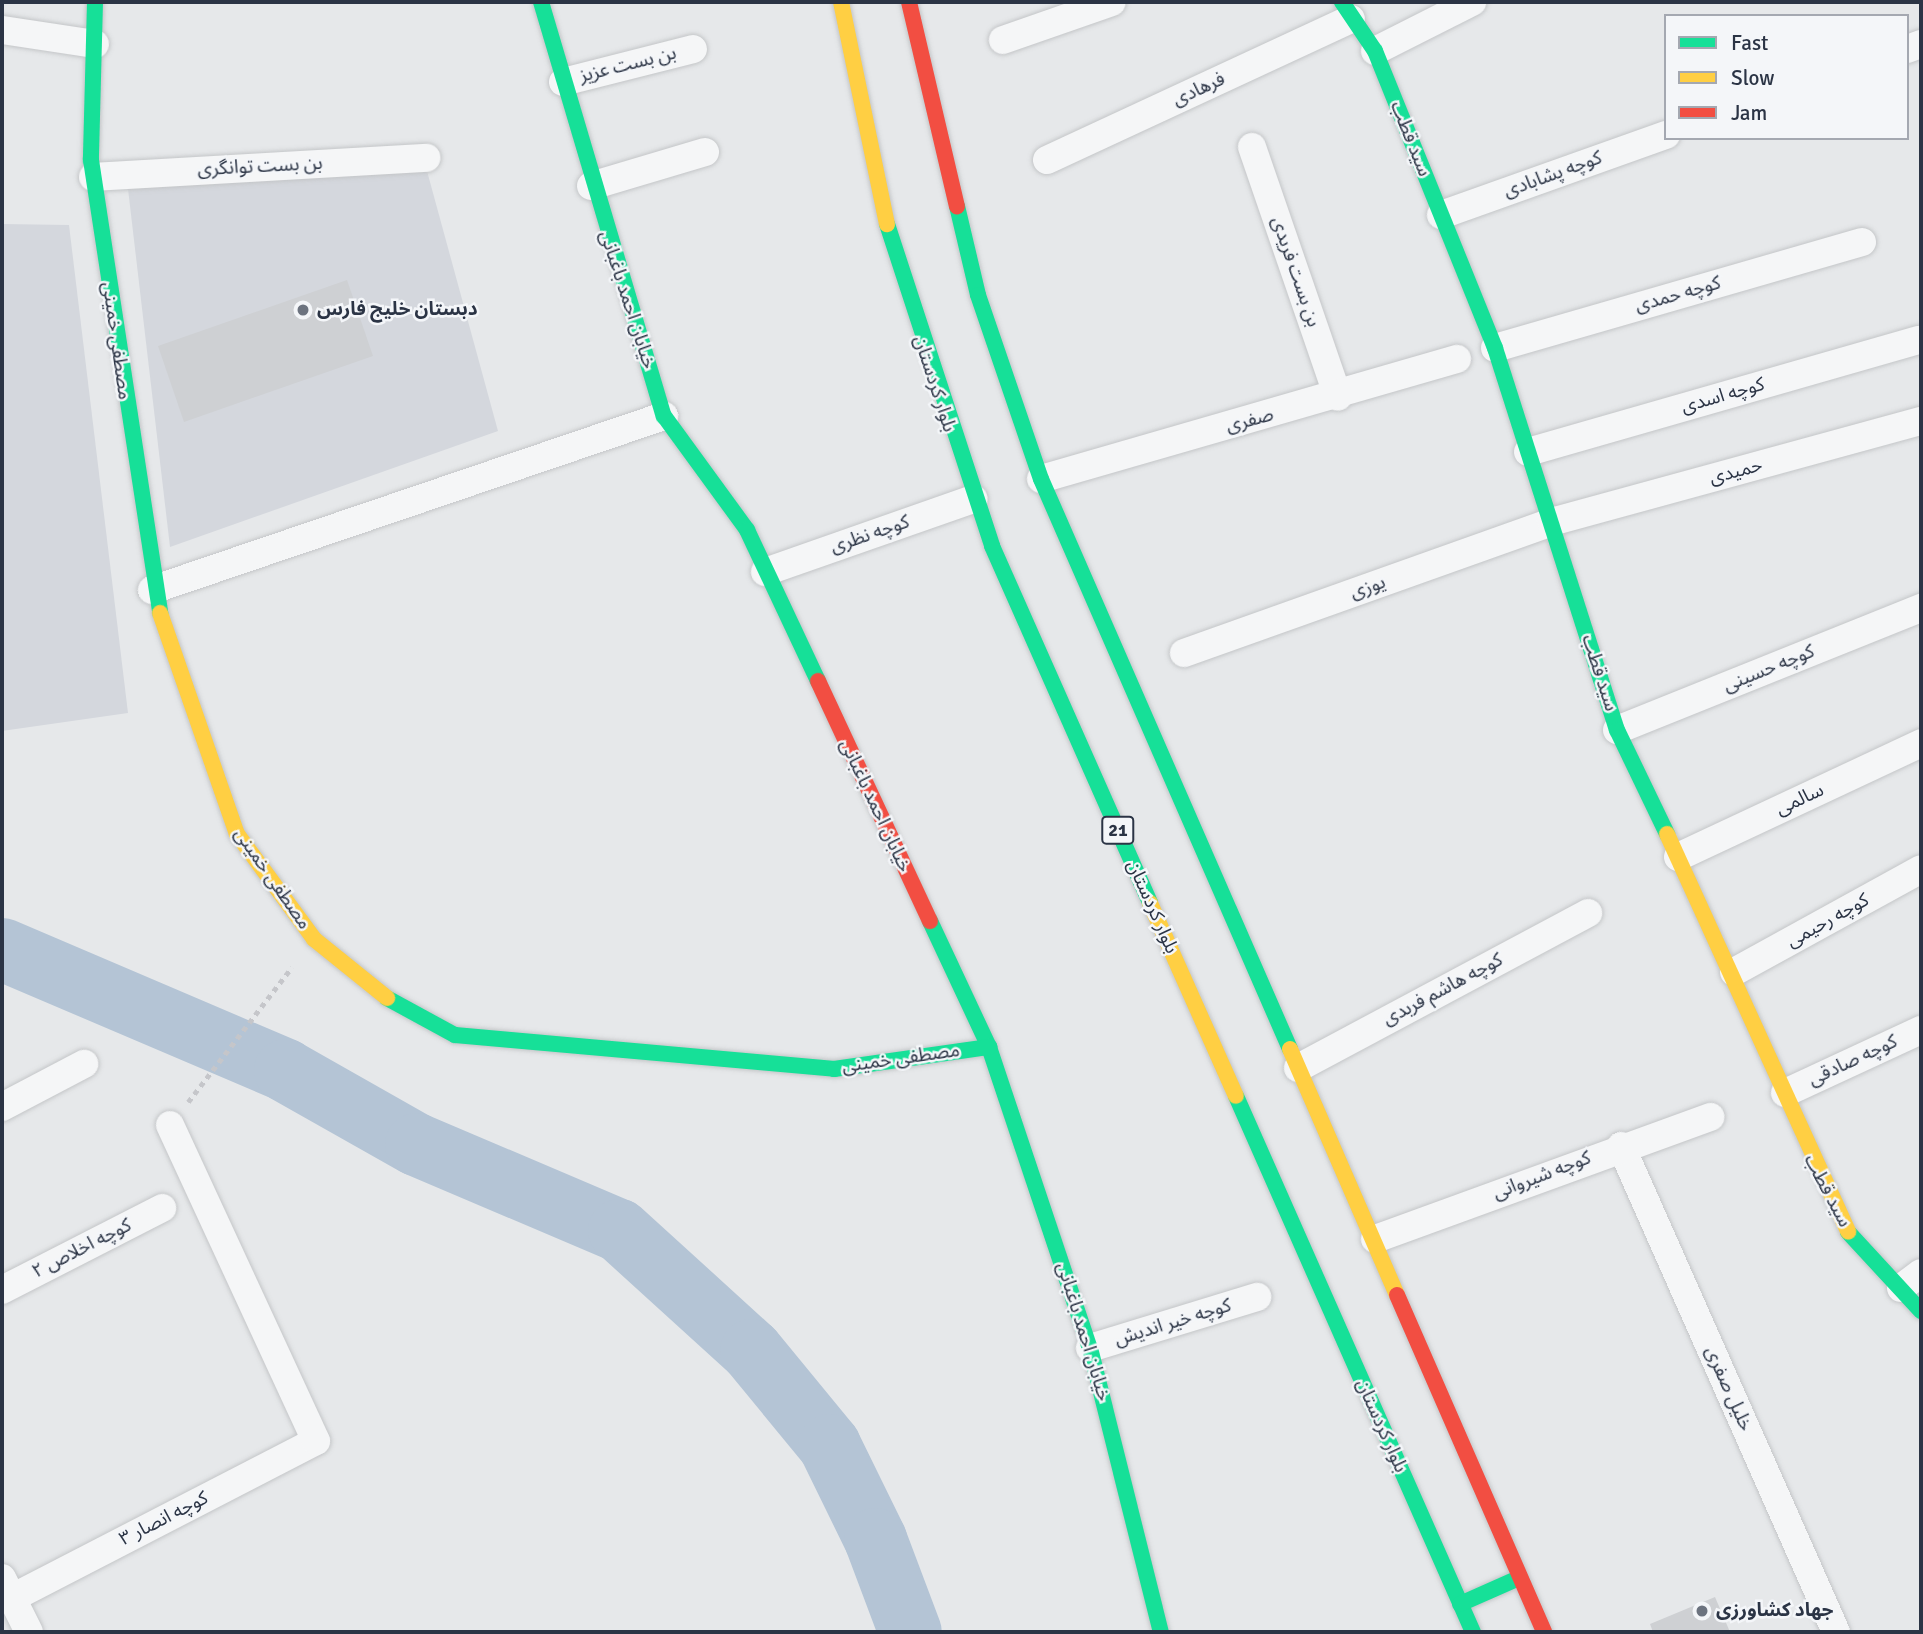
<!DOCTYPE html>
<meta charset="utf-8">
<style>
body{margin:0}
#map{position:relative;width:1923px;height:1634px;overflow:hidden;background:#e6e8ea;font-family:Signika,"Noto Sans Arabic",sans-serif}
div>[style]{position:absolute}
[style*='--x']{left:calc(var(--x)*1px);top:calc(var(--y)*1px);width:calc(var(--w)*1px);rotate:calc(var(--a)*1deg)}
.built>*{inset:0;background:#d4d7dd}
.river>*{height:63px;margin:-31.5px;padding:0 31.5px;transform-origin:31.5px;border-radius:31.5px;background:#b4c4d5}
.building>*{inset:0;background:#ced0d3}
.path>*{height:4.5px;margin-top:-2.25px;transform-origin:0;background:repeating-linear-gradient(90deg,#c5c6ca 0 5px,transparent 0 10px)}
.roads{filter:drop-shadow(0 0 2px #c4c6c8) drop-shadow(0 0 2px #c4c6c8)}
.street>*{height:28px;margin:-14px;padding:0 14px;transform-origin:14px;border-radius:14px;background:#f5f6f7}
.fast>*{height:16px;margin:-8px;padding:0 8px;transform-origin:8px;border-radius:8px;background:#16e098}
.slow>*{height:16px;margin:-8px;padding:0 8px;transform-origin:8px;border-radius:8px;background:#ffcf43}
.jam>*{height:16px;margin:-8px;padding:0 8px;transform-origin:8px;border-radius:8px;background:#f24e42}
.dots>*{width:19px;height:19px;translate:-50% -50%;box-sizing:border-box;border:4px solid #f4f6f9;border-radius:50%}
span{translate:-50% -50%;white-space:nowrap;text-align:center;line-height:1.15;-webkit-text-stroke:5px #f4f6f9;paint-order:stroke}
.shield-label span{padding:2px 5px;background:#f4f6f9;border:2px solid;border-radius:5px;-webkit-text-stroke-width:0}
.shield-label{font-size:18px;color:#2b3445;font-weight:700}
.street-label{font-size:19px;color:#2b3445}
.poi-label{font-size:19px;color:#2b3445;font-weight:700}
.left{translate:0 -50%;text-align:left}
.frame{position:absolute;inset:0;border:4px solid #2b3445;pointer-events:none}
.legend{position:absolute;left:1664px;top:14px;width:245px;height:126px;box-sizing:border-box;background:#f4f6f9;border:2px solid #a4a8b1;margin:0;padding:9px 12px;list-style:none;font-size:21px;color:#2b3445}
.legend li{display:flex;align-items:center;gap:14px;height:35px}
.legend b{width:35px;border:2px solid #a4a8b1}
</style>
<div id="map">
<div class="built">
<i style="clip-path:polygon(427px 171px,498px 431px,170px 547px,128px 189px)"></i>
<i style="clip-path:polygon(2px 224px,69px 225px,128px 713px,2px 731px)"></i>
</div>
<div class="river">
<i style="--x:2;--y:949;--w:308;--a:23.1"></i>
<i style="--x:285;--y:1070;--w:150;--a:29.5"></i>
<i style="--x:416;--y:1144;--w:220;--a:23"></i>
<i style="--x:619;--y:1230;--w:178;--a:42.3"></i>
<i style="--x:751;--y:1350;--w:123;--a:50.6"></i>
<i style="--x:829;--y:1445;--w:105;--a:63.9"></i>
<i style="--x:875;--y:1539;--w:99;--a:69.4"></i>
</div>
<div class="building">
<i style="clip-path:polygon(347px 280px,373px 356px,184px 422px,158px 346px)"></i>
<i style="clip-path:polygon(1715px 1597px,1730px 1632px,1653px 1632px,1650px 1624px)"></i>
</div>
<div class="path">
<i style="--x:188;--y:1102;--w:170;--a:-52.4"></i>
</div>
<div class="roads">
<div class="street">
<i style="--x:2;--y:30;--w:94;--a:8.6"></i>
<i style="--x:1003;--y:40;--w:115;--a:-19.2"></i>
<i style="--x:1907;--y:49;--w:15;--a:-20"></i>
<i style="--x:1375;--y:51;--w:109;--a:-26.8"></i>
<i style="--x:563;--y:82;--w:134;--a:-14.2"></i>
<i style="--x:1252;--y:147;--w:264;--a:71"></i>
<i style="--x:1047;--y:160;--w:335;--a:-24.9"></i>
<i style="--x:93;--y:177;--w:334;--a:-3.3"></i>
<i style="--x:591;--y:186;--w:119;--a:-16.6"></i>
<i style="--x:1441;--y:215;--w:239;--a:-19.6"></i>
<i style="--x:1495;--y:348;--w:382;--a:-16.1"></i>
<i style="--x:1528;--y:452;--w:407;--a:-16"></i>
<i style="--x:1041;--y:479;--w:433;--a:-16.1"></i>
<i style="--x:765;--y:572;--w:221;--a:-19.3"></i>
<i style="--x:152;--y:590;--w:541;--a:-18.77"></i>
<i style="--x:1184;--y:653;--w:390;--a:-19.6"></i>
<i style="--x:1551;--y:522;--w:384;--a:-15.3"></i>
<i style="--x:1617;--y:730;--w:328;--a:-21.9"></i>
<i style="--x:1678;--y:857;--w:268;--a:-25.1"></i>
<i style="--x:1734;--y:972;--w:213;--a:-28.8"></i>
<i style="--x:1298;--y:1068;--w:329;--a:-28.1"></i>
<i style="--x:1785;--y:1093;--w:150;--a:-24.9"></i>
<i style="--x:2;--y:1107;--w:93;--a:-27.7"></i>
<i style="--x:1621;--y:1146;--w:531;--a:66.14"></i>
<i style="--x:1375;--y:1239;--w:357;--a:-20"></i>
<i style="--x:1901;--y:1288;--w:25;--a:-37"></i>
<i style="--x:2;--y:1290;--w:180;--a:-27.1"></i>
<i style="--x:1090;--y:1348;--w:175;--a:-17"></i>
<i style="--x:2;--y:1578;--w:60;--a:63.4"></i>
<i style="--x:12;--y:1598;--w:342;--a:-27.3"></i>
<i style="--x:316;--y:1441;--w:348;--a:-114.8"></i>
</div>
<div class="fast">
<i style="--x:95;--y:2;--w:158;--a:91.5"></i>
<i style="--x:91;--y:160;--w:458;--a:81.3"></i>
<i style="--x:541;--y:2;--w:432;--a:73.5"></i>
<i style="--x:664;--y:416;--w:141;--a:53.9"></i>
<i style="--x:747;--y:530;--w:167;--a:64.8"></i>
<i style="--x:1342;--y:2;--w:59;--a:56"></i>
<i style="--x:1375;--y:51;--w:320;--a:68"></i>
<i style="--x:1495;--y:348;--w:401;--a:72.3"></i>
<i style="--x:1617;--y:730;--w:115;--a:64.3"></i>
<i style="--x:957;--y:206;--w:91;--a:76.7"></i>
<i style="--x:978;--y:295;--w:194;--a:71.1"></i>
<i style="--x:1041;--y:479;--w:622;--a:66.4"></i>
<i style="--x:887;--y:224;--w:339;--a:71.9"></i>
<i style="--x:992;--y:546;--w:390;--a:66.1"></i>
<i style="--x:930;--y:921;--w:139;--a:64.9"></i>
<i style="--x:989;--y:1047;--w:317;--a:71.5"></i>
<i style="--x:1090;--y:1348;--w:293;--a:76"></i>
<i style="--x:387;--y:998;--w:77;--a:28.6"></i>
<i style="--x:455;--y:1035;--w:381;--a:5.1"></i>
<i style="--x:834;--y:1069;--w:157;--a:-8.1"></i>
<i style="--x:1236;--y:1096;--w:586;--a:66.15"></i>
<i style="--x:1848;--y:1232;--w:108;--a:47.3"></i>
<i style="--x:1460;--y:1604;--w:64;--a:-23.8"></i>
</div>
<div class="slow">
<i style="--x:841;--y:2;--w:227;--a:78.3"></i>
<i style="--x:160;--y:613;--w:234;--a:70.8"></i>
<i style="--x:237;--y:834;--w:130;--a:53.7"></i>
<i style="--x:314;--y:939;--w:94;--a:38.9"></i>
<i style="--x:1667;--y:834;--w:437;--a:65.5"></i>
<i style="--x:1150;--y:903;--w:211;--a:66"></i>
<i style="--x:1290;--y:1049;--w:268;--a:66.5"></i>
</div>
<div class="jam">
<i style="--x:909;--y:2;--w:210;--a:76.8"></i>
<i style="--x:818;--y:681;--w:265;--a:65"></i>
<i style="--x:1397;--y:1295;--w:368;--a:66.4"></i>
</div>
</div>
<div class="dots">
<i style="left:303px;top:310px;background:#6c737f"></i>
<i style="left:1702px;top:1611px;background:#6c737f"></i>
</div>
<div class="shield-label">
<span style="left:1118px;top:830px">21</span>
</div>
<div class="street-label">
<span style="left:628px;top:65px;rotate:-14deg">بن بست عزیز</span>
<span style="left:1199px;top:90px;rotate:-25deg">فرهادی</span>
<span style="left:1410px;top:139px;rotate:68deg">سید قطب</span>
<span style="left:260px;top:167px;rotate:-3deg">بن بست توانگری</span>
<span style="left:1553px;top:175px;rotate:-20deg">کوچه پشابادی</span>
<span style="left:1295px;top:272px;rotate:71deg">بن بست فریدی</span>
<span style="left:1678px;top:295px;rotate:-16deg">کوچه حمدی</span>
<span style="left:627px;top:300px;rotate:72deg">خیابان احمد باغبانی</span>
<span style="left:116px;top:341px;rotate:82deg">مصطفی خمینی</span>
<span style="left:934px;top:384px;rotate:72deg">بلوار کردستان</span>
<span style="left:1723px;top:396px;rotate:-16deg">کوچه اسدی</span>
<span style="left:1250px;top:421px;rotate:-15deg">صفری</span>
<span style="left:1736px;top:472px;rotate:-15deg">حمیدی</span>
<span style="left:870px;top:535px;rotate:-19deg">کوچه نظری</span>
<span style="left:1368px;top:588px;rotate:-20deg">یوزی</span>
<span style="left:1769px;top:669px;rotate:-22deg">کوچه حسینی</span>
<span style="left:1599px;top:673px;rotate:72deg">سید قطب</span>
<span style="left:1800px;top:800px;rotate:-25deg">سالمی</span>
<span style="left:875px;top:806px;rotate:65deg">خیابان احمد باغبانی</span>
<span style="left:272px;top:879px;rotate:55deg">مصطفی خمینی</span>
<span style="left:1152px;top:907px;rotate:66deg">بلوار کردستان</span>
<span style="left:1828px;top:921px;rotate:-29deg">کوچه رحیمی</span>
<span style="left:1443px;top:990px;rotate:-28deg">کوچه هاشم فربدی</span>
<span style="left:901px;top:1059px;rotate:-8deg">مصطفی خمینی</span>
<span style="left:1853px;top:1061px;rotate:-25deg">کوچه صادقی</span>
<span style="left:1542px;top:1176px;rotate:-21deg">کوچه شیروانی</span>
<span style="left:1827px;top:1191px;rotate:62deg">سید قطب</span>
<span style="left:82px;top:1249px;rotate:-27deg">کوچه اخلاص ۲</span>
<span style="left:1173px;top:1323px;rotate:-17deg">کوچه خیر اندیش</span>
<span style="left:1083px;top:1332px;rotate:73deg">خیابان احمد باغبانی</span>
<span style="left:1728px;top:1389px;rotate:66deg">خلیل صفری</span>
<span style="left:1381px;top:1426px;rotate:66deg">بلوار کردستان</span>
<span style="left:164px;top:1519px;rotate:-27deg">کوچه انصار ۳</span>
</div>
<div class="poi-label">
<span class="left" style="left:317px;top:310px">دبستان خلیج فارس</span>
<span class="left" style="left:1716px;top:1611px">جهاد کشاورزی</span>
</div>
<div class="frame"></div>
<ul class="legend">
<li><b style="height:9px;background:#16e098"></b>Fast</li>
<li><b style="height:9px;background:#ffcf43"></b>Slow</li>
<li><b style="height:9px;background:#f24e42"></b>Jam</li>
</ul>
</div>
